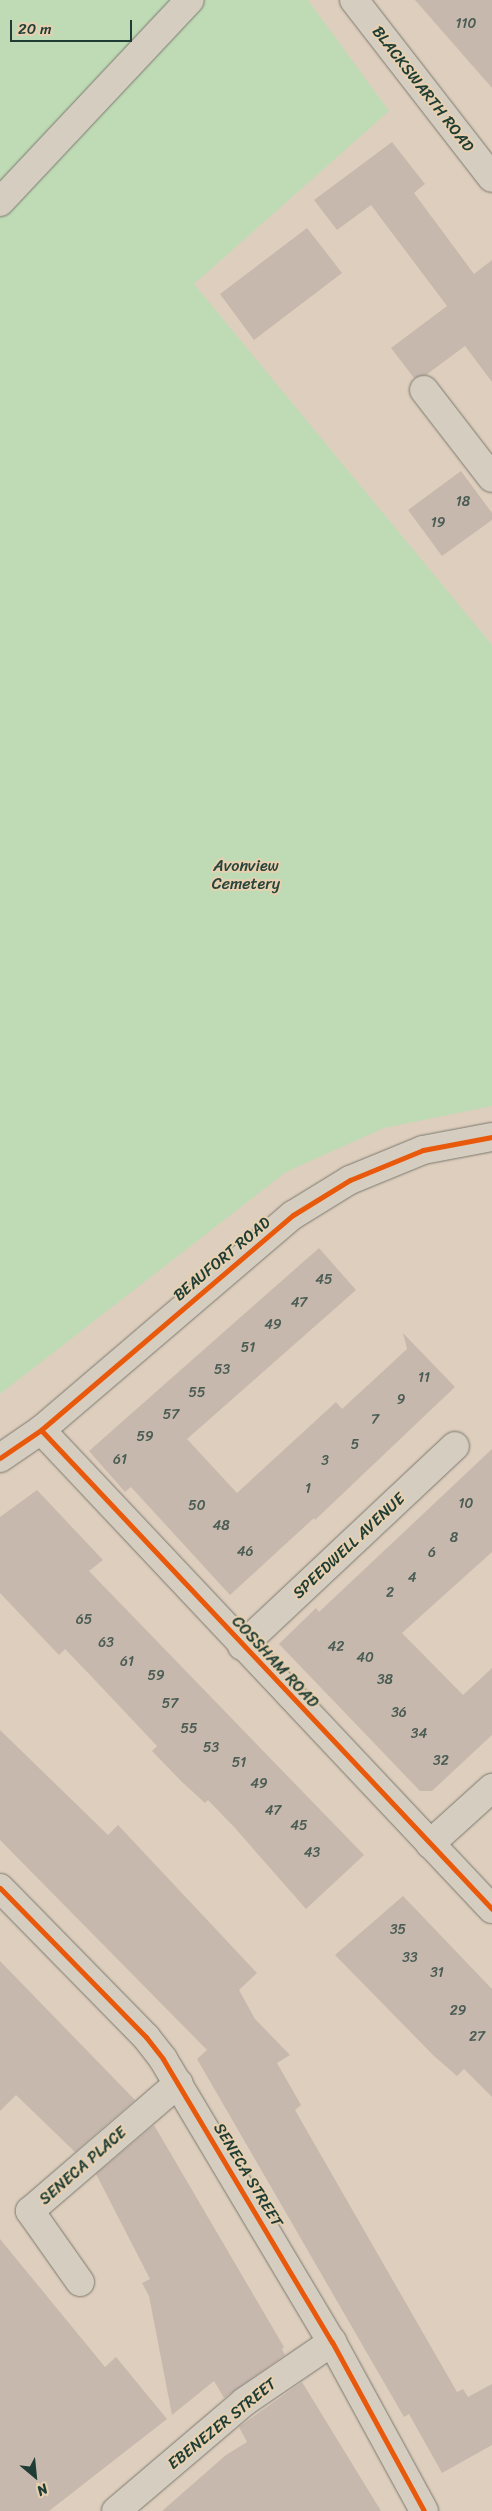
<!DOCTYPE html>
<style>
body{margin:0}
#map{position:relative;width:492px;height:2511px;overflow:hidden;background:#decebd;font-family:Sriracha,sans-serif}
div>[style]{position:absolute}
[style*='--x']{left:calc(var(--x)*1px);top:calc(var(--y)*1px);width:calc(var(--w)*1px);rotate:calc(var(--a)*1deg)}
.green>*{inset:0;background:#bfdbb5}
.building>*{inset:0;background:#c7b8ae}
.roads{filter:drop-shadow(0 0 1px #7a796f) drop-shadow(0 0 1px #7a796f)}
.minor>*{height:28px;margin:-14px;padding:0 14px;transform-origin:14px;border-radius:14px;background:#d6cdc1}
.cycleway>*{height:5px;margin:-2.5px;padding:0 2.5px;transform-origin:2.5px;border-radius:2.5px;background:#e8590c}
span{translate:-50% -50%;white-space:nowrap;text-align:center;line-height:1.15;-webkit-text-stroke:4px #e7d0b0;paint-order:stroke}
.number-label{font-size:14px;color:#4a5c53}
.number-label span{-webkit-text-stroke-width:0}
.street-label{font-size:16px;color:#1f3d34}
.park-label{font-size:16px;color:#26453a}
.north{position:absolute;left:10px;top:2451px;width:50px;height:50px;-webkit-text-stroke:4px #e7d0b0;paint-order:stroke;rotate:152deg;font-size:14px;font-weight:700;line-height:20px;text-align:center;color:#1f3d34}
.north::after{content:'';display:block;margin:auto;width:18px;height:22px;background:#1f3d34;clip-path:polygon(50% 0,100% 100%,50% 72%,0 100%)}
.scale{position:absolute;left:10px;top:20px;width:122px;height:22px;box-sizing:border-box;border:2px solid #1f3d34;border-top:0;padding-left:6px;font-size:15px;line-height:18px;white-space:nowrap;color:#1f3d34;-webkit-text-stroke:4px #e7d0b0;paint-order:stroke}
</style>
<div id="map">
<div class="green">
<i style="clip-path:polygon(0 0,308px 0,389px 111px,194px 284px,492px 645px,492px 1106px,384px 1128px,286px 1172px,0 1394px)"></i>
</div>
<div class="building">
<i style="clip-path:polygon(415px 0,492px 0,492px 88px)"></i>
<i style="clip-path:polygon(392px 142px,425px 184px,414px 193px,474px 274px,492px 260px,492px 382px,465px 346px,426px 375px,414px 378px,391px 348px,447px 306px,371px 205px,337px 230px,314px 200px)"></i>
<i style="clip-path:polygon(307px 228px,342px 273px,254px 340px,220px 294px)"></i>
<i style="clip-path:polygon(461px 471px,492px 513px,492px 520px,442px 556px,408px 510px)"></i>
<i style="clip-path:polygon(319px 1248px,356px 1290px,187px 1439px,237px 1493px,336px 1402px,342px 1409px,407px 1349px,403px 1333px,455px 1387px,315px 1520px,314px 1518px,230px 1595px,131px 1487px,125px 1492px,89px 1451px)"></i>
<i style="clip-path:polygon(492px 1449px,492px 1552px,402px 1633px,463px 1695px,492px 1668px,492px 1735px,432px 1791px,420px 1791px,279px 1644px,316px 1608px,319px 1612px)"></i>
<i style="clip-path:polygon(37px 1490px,103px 1560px,89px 1571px,364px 1855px,306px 1909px,235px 1828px,208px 1800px,205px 1803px,182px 1782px,152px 1751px,157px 1746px,91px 1676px,65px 1649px,59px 1655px,0 1593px,0 1517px)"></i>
<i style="clip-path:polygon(0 1730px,108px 1835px,118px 1825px,257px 1973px,239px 1990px,255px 2019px,290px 2055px,277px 2063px,301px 2105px,295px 2110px,457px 2392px,463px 2389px,468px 2397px,492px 2384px,492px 2445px,442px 2473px,409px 2414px,404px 2417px,197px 2059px,207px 2050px,0 1840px)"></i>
<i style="clip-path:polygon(403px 1896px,492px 1989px,492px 2097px,464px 2069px,457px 2076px,434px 2056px,335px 1955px)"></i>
<i style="clip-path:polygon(0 1961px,135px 2100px,75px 2152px,16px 2095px,0 2111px)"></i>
<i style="clip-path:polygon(154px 2125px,284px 2347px,282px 2349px,285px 2355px,224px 2398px,214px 2381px,172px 2415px,149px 2296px,142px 2283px,150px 2279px,96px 2174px)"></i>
<i style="clip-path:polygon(0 2239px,105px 2367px,116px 2357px,167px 2419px,49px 2511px,0 2511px)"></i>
<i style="clip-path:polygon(302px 2382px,381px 2511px,162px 2511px,226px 2455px,247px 2442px,239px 2427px)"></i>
</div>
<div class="roads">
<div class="minor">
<i style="--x:354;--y:0;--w:225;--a:52.2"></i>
<i style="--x:0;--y:202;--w:277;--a:-46.8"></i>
<i style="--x:424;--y:390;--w:111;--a:52.3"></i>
<i style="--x:41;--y:1430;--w:658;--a:46.72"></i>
<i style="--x:0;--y:1458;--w:50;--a:-34.3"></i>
<i style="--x:41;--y:1430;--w:331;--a:-40.5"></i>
<i style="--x:293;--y:1215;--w:67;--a:-31.6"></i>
<i style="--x:350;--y:1180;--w:79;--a:-22.3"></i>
<i style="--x:423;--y:1150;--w:70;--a:-10.7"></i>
<i style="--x:242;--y:1646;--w:292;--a:-43.2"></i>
<i style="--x:430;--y:1844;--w:84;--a:-42.1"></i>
<i style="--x:0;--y:1888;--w:209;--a:45.6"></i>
<i style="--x:146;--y:2037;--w:28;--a:52"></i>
<i style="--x:163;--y:2059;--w:330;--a:59.2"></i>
<i style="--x:332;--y:2342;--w:192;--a:61.4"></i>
<i style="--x:80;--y:2282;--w:87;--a:-125.2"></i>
<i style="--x:30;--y:2211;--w:196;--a:-40.7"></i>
<i style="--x:116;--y:2511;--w:168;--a:-40.4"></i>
<i style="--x:244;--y:2402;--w:107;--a:-34.3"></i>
</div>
</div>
<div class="cycleway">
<i style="--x:41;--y:1430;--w:658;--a:46.72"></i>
<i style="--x:0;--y:1458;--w:50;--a:-34.3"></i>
<i style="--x:41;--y:1430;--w:331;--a:-40.5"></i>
<i style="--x:293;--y:1215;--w:67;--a:-31.6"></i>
<i style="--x:350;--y:1180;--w:79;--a:-22.3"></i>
<i style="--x:423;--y:1150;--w:70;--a:-10.7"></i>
<i style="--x:0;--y:1888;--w:209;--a:45.6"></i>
<i style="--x:146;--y:2037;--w:28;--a:52"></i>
<i style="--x:163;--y:2059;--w:330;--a:59.2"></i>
<i style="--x:332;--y:2342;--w:192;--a:61.4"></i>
</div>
<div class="number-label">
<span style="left:466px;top:24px">110</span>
<span style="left:463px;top:502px">18</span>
<span style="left:438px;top:523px">19</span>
<span style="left:324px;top:1280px">45</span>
<span style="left:299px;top:1303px">47</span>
<span style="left:273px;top:1325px">49</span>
<span style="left:248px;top:1348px">51</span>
<span style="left:222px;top:1370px">53</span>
<span style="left:424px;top:1378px">11</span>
<span style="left:197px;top:1393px">55</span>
<span style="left:401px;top:1400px">9</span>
<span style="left:171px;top:1415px">57</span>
<span style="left:375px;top:1420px">7</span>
<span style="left:145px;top:1437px">59</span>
<span style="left:355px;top:1445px">5</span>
<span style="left:120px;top:1460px">61</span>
<span style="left:325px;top:1461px">3</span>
<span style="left:308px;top:1489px">1</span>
<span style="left:466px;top:1504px">10</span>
<span style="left:197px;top:1506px">50</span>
<span style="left:221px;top:1526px">48</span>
<span style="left:454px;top:1538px">8</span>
<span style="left:245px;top:1552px">46</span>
<span style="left:432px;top:1553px">6</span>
<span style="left:412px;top:1578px">4</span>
<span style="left:390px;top:1593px">2</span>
<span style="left:84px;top:1620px">65</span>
<span style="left:106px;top:1643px">63</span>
<span style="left:336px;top:1647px">42</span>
<span style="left:365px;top:1658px">40</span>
<span style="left:127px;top:1662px">61</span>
<span style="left:156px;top:1676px">59</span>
<span style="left:385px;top:1680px">38</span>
<span style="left:170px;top:1704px">57</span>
<span style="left:399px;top:1713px">36</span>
<span style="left:189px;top:1729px">55</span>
<span style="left:419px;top:1734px">34</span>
<span style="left:211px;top:1748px">53</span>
<span style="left:441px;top:1761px">32</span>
<span style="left:239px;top:1763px">51</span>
<span style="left:259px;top:1784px">49</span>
<span style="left:273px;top:1811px">47</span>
<span style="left:299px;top:1826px">45</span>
<span style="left:312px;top:1853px">43</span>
<span style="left:398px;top:1930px">35</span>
<span style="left:410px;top:1958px">33</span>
<span style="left:437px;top:1973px">31</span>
<span style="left:458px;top:2011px">29</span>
<span style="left:477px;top:2037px">27</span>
</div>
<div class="street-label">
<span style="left:423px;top:89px;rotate:52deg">BLACKSWARTH ROAD</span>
<span style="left:222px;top:1259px;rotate:-40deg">BEAUFORT ROAD</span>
<span style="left:349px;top:1546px;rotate:-43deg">SPEEDWELL AVENUE</span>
<span style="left:275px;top:1662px;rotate:47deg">COSSHAM ROAD</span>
<span style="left:83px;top:2166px;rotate:-41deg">SENECA PLACE</span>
<span style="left:248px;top:2175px;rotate:59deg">SENECA STREET</span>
<span style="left:222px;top:2424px;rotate:-39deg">EBENEZER STREET</span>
</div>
<div class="park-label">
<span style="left:246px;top:875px">Avonview<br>Cemetery</span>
</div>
<div class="north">N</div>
<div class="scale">20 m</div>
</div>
